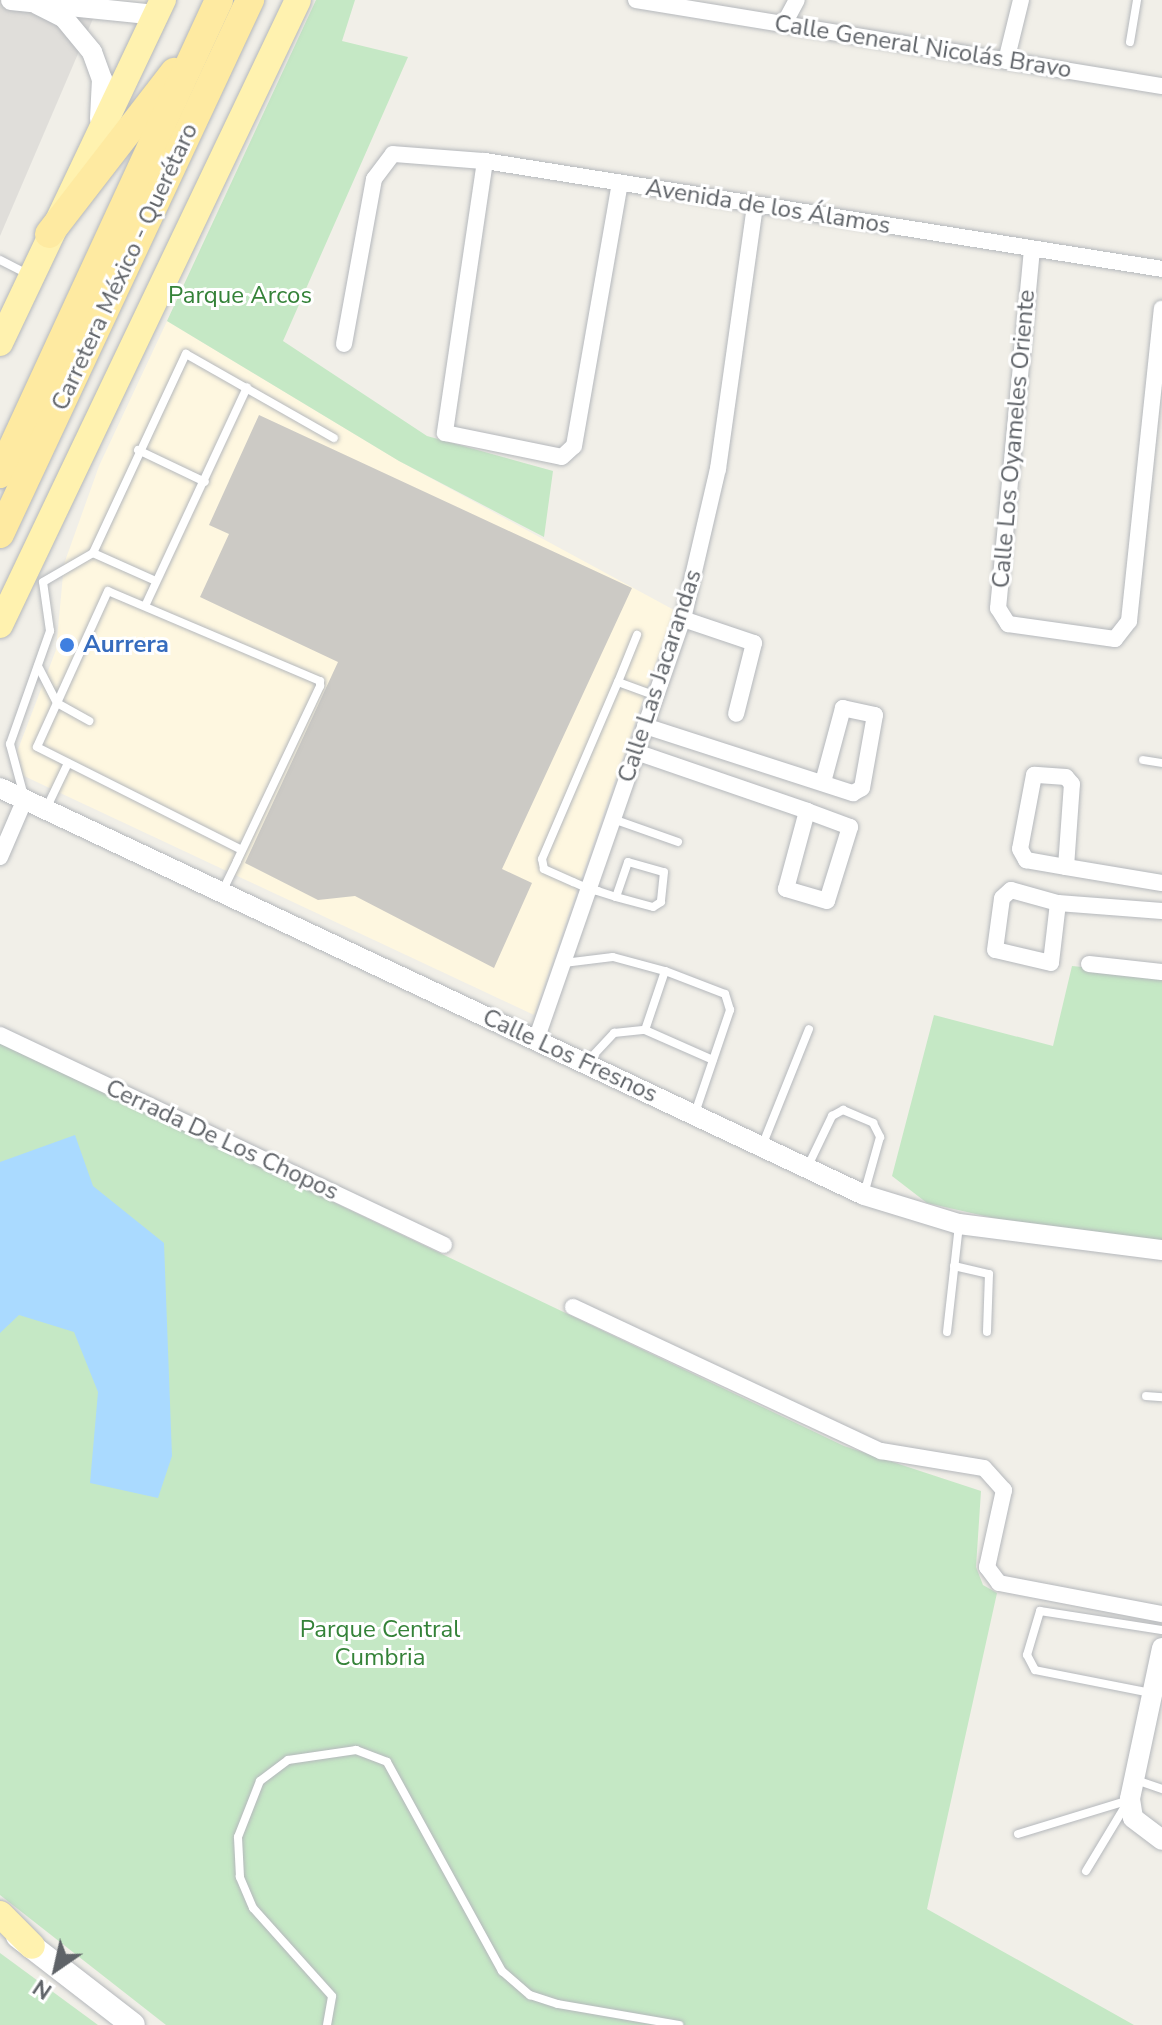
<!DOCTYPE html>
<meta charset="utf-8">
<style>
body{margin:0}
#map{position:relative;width:1162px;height:2025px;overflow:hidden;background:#f1efe8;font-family:"Nunito Sans",sans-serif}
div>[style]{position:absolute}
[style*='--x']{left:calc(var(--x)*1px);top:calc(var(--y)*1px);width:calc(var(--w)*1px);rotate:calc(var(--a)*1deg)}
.commercial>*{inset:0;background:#fef7e0}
.industrial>*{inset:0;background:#e0deda}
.green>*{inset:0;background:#c5e8c5}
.water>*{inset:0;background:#aadaff}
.building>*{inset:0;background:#cccac5}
.roads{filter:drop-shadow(0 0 2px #b5b8bc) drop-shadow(0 0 2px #b5b8bc)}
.service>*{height:8px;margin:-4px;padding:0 4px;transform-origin:4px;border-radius:4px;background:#fff}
.minor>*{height:16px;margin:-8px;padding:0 8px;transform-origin:8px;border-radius:8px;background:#fff}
.tertiary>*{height:20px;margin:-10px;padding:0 10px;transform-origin:10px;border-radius:10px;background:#fff}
.secondary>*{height:24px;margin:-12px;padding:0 12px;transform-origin:12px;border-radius:12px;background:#fff}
.primary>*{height:26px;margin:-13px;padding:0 13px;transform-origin:13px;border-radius:13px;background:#fff2af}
.trunk>*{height:28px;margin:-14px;padding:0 14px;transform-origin:14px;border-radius:14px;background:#feeaa1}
.dots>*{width:22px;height:22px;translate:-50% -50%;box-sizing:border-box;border:4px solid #fff;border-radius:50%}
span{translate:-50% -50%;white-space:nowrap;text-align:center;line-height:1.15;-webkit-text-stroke:6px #fff;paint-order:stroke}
.street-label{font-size:24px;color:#5f6368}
.park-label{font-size:24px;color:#348238}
.shop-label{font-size:24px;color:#366cbe;font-weight:700}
.left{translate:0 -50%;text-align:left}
.north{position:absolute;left:16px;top:1929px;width:80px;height:80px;-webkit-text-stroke:6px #fff;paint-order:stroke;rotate:214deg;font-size:22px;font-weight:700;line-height:32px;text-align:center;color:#5f6368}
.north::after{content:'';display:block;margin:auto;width:28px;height:36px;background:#5f6368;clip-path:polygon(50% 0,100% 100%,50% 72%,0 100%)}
</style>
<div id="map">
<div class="commercial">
<i style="clip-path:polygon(167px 321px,399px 461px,674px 610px,534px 1015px,24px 776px,17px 752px,56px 650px,64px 564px,99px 466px)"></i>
</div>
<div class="industrial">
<i style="clip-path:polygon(0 0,101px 0,0 236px)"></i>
</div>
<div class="green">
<i style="clip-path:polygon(316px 0,355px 0,342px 41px,408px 57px,283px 341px,427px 436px,553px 471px,544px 537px,399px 461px,167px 321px)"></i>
<i style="clip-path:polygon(1072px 966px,1162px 975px,1162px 1244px,1055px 1232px,927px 1203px,892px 1176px,934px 1015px,1053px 1046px)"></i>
<i style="clip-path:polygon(0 1043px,844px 1446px,981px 1491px,976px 1567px,983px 1585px,997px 1593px,927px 1909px,1134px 2025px,166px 2025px,0 1895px)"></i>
<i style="clip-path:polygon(0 1953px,98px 2025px,0 2025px)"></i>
</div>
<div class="water">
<i style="clip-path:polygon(75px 1135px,93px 1186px,164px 1243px,172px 1456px,158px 1498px,90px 1483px,98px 1392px,74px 1332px,19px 1315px,0 1333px,0 1162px)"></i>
</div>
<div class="building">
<i style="clip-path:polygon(259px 415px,632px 588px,502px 869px,532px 883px,494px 968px,355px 896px,318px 900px,245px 863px,338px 662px,200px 597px,229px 534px,209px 525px)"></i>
</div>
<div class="roads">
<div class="service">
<i style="--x:1130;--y:42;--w:43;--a:-80.5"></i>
<i style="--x:0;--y:260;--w:34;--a:27"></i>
<i style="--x:138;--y:450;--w:74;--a:25.5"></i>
<i style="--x:93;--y:553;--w:220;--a:-65"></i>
<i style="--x:186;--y:354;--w:170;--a:29.6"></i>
<i style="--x:43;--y:582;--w:58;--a:-30.1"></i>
<i style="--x:93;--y:553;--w:69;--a:24"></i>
<i style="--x:146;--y:604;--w:239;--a:-65"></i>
<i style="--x:38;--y:666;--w:42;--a:62.8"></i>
<i style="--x:57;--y:703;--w:37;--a:29"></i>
<i style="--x:618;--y:682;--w:51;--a:-68"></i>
<i style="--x:1143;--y:760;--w:19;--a:9"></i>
<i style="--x:24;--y:796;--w:54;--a:-105.1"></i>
<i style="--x:10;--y:744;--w:120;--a:-70.5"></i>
<i style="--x:50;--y:631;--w:49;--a:-98.1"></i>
<i style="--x:46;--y:809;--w:51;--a:-64.4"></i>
<i style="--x:613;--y:819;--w:69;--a:19.5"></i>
<i style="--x:222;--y:892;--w:34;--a:-64"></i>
<i style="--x:237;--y:861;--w:194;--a:-64.6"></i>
<i style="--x:320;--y:686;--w:5;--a:-90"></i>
<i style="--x:320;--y:681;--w:230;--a:-157"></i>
<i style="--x:108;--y:591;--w:171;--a:114.5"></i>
<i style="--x:37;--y:747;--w:229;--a:26.7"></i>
<i style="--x:616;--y:897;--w:37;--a:-71"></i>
<i style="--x:628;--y:862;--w:37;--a:16"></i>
<i style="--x:664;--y:872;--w:30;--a:96"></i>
<i style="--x:661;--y:902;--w:9;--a:148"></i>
<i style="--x:653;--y:907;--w:38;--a:-165"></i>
<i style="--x:616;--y:897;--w:19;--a:-162"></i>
<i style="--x:598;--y:891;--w:9;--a:-167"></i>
<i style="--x:589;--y:889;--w:17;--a:-156"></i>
<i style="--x:573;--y:882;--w:32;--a:-156"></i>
<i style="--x:544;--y:869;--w:10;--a:-101"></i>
<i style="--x:542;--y:859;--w:193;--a:-66.8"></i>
<i style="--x:618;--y:682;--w:40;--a:20.2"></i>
<i style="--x:564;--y:963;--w:49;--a:-7"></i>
<i style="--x:613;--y:957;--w:54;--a:15.1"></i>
<i style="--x:587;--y:1062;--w:40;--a:-47"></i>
<i style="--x:614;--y:1033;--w:31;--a:-6"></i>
<i style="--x:695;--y:1113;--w:109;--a:-71.2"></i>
<i style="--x:730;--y:1010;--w:17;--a:-107"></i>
<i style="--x:725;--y:994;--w:64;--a:-159"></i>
<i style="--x:665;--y:971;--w:62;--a:108.7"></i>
<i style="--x:645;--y:1030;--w:74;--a:23.8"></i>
<i style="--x:762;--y:1146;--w:126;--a:-68.1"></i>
<i style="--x:807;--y:1168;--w:58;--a:-64.3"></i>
<i style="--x:832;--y:1116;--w:13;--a:-29"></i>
<i style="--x:843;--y:1110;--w:33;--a:23"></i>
<i style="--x:873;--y:1123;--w:16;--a:63"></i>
<i style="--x:880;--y:1137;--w:59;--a:105.7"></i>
<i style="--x:954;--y:1266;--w:36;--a:13"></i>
<i style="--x:989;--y:1274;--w:58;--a:92"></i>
<i style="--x:947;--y:1332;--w:108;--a:-83.6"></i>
<i style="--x:1146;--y:1396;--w:16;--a:4"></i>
<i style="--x:1151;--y:1693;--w:118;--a:-168.8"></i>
<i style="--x:1035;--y:1670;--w:17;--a:-118"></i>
<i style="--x:1027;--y:1655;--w:46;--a:-73.5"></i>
<i style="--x:1040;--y:1611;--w:123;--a:8.9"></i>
<i style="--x:1136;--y:1780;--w:28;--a:19"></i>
<i style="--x:1018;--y:1834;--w:116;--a:-17"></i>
<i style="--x:1086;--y:1871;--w:79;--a:-58.9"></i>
<i style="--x:327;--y:2025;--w:29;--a:-80"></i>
<i style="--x:332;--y:1996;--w:118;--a:-131.9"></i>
<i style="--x:253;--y:1908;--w:34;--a:-113"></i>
<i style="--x:240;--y:1877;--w:40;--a:-92.9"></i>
<i style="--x:238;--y:1837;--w:60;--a:-68.6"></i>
<i style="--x:260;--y:1781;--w:35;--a:-37"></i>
<i style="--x:288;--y:1760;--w:69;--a:-8.4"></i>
<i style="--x:356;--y:1750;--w:33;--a:21"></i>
<i style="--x:387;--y:1762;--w:239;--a:61.2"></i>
<i style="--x:502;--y:1971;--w:37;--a:41"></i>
<i style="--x:530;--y:1995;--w:29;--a:18"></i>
<i style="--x:558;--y:2004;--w:123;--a:9.8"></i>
</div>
<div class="minor">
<i style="--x:636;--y:0;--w:533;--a:9.29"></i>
<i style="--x:784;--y:24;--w:27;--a:-62"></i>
<i style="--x:1006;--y:61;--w:63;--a:-76.2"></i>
<i style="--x:485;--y:161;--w:275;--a:98.4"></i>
<i style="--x:445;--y:433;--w:119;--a:11.6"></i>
<i style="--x:562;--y:457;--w:16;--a:-43"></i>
<i style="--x:574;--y:446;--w:267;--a:-80.1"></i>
<i style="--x:1032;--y:249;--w:361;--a:95.4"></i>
<i style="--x:998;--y:608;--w:19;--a:58"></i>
<i style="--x:1008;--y:624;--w:108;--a:8"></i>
<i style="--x:1115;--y:639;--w:23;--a:-52"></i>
<i style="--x:1129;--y:621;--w:314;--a:-84"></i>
<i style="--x:344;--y:344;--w:168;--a:-79.7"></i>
<i style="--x:374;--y:179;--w:31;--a:-53"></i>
<i style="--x:393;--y:154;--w:92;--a:4.4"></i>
<i style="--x:485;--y:161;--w:686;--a:9.06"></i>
<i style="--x:683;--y:619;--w:75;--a:18.7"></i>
<i style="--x:754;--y:643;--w:73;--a:104.2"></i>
<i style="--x:645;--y:726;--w:219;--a:17.9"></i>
<i style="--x:853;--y:793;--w:10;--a:-29"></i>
<i style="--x:862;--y:788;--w:74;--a:-79.9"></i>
<i style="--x:875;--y:715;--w:33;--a:-168"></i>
<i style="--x:843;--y:708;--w:77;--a:105.1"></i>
<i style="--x:636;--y:752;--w:181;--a:19"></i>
<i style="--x:807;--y:811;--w:46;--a:20.4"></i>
<i style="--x:850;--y:827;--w:77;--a:107.3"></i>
<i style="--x:827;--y:901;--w:43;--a:-163.7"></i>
<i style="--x:786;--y:889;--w:81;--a:-74.9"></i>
<i style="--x:0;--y:857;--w:63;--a:-66.7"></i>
<i style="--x:1066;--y:867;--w:83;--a:-85.9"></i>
<i style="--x:1072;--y:784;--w:9;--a:-131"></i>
<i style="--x:1066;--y:777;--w:32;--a:-176"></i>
<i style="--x:1034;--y:775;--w:75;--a:100.7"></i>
<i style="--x:1020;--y:849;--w:13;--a:61"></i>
<i style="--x:1026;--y:860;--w:41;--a:9.9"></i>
<i style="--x:1066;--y:867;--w:97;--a:9.5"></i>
<i style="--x:1058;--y:903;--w:60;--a:96.7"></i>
<i style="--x:1051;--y:963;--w:57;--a:-166.9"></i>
<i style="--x:995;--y:950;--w:52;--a:-82.3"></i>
<i style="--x:1002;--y:898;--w:12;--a:-42"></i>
<i style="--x:1011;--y:890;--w:49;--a:15.5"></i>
<i style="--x:1058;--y:903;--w:104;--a:4.4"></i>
<i style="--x:1089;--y:964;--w:73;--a:6.3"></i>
<i style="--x:0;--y:1035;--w:491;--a:25.3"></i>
<i style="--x:536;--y:1040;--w:446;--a:-70.8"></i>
<i style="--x:683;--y:619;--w:154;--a:-76.9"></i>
<i style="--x:718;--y:469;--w:266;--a:-82"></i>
<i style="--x:573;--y:1307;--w:340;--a:25.1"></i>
<i style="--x:881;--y:1451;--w:104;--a:9.4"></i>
<i style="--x:984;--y:1468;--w:30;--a:48"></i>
<i style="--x:1004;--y:1490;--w:79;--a:102.4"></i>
<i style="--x:987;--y:1567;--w:20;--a:53"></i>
<i style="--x:999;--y:1583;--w:166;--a:10.8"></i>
</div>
<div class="tertiary">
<i style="--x:11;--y:0;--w:145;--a:5.9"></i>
<i style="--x:37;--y:4;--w:30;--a:27"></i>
<i style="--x:64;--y:18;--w:44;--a:50.5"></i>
<i style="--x:92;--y:52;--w:29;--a:70"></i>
<i style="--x:102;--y:79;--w:40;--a:92.9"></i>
<i style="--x:0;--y:788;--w:955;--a:25.22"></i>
<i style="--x:864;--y:1195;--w:99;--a:17"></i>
<i style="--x:959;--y:1224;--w:205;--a:7.3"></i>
<i style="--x:1162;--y:1648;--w:154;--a:102"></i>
<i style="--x:1130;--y:1799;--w:19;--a:81"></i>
<i style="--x:1133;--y:1818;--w:36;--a:37"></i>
</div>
<div class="secondary">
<i style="--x:18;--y:1936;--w:145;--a:37.7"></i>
</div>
<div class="primary">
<i style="--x:0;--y:343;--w:380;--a:-64.6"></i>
<i style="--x:0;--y:625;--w:692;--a:-64.51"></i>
<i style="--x:0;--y:1914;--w:45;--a:45"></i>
</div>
<div class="trunk">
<i style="--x:49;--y:234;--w:205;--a:-52.3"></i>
<i style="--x:0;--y:474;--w:522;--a:-65.2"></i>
<i style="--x:0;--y:534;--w:590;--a:-64.91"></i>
</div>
</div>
<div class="dots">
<i style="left:67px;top:645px;background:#3f7fe0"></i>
</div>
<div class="street-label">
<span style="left:923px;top:47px;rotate:9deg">Calle General Nicolás Bravo</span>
<span style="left:768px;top:207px;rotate:9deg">Avenida de los Álamos</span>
<span style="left:125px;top:267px;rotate:-65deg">Carretera México - Querétaro</span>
<span style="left:1014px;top:439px;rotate:-85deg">Calle Los Oyameles Oriente</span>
<span style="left:660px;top:676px;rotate:-72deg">Calle Las Jacarandas</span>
<span style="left:570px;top:1056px;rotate:25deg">Calle Los Fresnos</span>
<span style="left:222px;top:1140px;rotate:25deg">Cerrada De Los Chopos</span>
</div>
<div class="park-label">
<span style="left:240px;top:296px">Parque Arcos</span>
<span style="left:380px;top:1644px">Parque Central<br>Cumbria</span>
</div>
<div class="shop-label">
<span class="left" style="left:83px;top:645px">Aurrera</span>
</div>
<div class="north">N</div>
</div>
